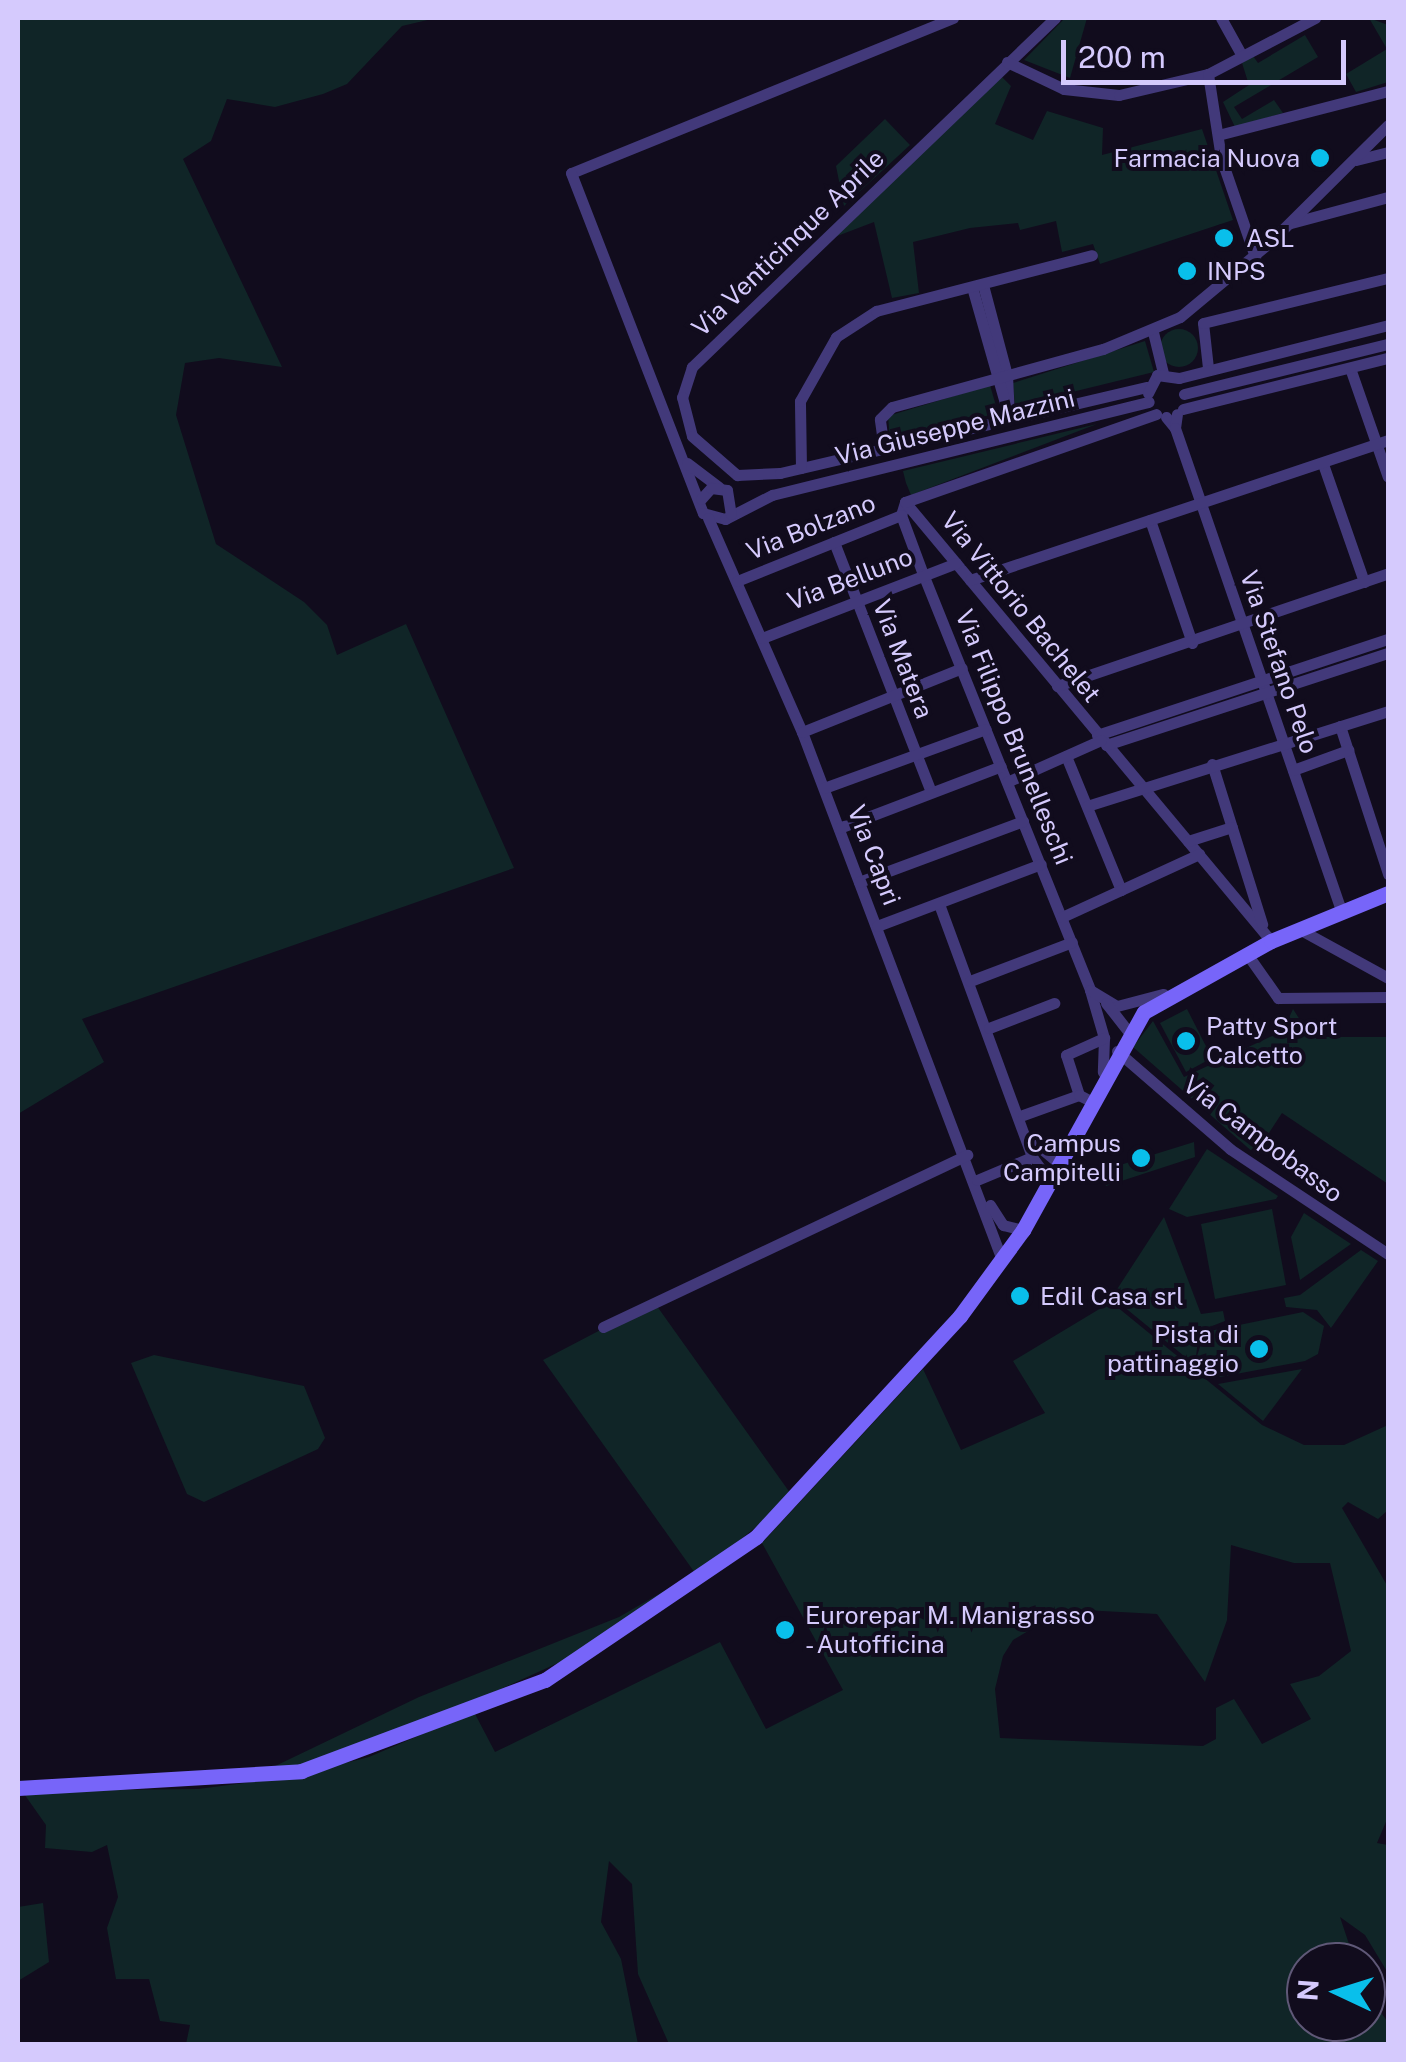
<!DOCTYPE html>
<style>
body{margin:0}
#map{position:relative;width:1406px;height:2062px;overflow:hidden;background:#110c1d;font-family:"Public Sans",sans-serif}
div>[style]{position:absolute}
[style*='--x']{left:calc(var(--x)*1px);top:calc(var(--y)*1px);width:calc(var(--w)*1px);rotate:calc(var(--a)*1deg)}
.green>*{inset:0;background:#102527}
.round{border-radius:50%}
.street>*{height:11px;margin:-5.5px;padding:0 5.5px;transform-origin:5.5px;border-radius:5.5px;background:#42397a}
.secondary>*{height:15px;margin:-7.5px;padding:0 7.5px;transform-origin:7.5px;border-radius:7.5px;background:#7765f9}
.dots>*{width:28px;height:28px;translate:-50% -50%;box-sizing:border-box;border:5px solid #110c1d;border-radius:50%}
span{translate:-50% -50%;white-space:nowrap;text-align:center;line-height:1.15;-webkit-text-stroke:8px #110c1d;paint-order:stroke}
.poi-label{font-size:25px;color:#d5cafd}
.right{translate:-100% -50%;text-align:right}
.left{translate:0 -50%;text-align:left}
.street-label{font-size:25px;color:#d5cafd}
.frame{position:absolute;inset:0;border:20px solid #d5cafd;pointer-events:none}
.north{position:absolute;left:1286px;top:1942px;width:100px;height:100px;box-sizing:border-box;background:#110c1d;border:2px solid #5f5877;border-radius:50%;rotate:274deg;font-size:28px;font-weight:700;line-height:40px;text-align:center;color:#d5cafd}
.north::after{content:'';display:block;margin:auto;width:35px;height:45px;background:#09bfeb;clip-path:polygon(50% 0,100% 100%,50% 72%,0 100%)}
.scale{position:absolute;left:1061px;top:40px;width:285px;height:45px;box-sizing:border-box;border:5px solid #d5cafd;border-top:0;padding-left:12px;font-size:30px;line-height:35px;white-space:nowrap;color:#d5cafd;-webkit-text-stroke:8px #110c1d;paint-order:stroke}
</style>
<div id="map">
<div class="green">
<i style="clip-path:polygon(18px 18px,436px 18px,402px 26px,347px 84px,323px 94px,275px 107px,227px 99px,211px 141px,183px 159px,282px 367px,219px 358px,185px 363px,176px 415px,216px 544px,304px 602px,327px 625px,337px 655px,406px 624px,514px 868px,82px 1019px,104px 1062px,18px 1114px)"></i>
<i style="clip-path:polygon(1065px 18px,1087px 18px,1070px 78px,1024px 60px)"></i>
<i style="clip-path:polygon(1369px 18px,1388px 25px,1388px 82px,1356px 92px,1346px 74px,1387px 49px)"></i>
<i style="clip-path:polygon(1305px 35px,1318px 57px,1234px 107px,1242px 119px,1274px 100px,1283px 113px,1235px 127px,1223px 102px,1249px 85px,1242px 63px,1253px 56px,1258px 63px)"></i>
<i style="clip-path:polygon(1002px 77px,1011px 86px,995px 124px,1033px 140px,1047px 111px,1103px 128px,1102px 155px,1202px 129px,1233px 220px,1100px 264px,1093px 244px,1062px 252px,1056px 221px,1020px 230px,1018px 223px,970px 228px,913px 242px,919px 293px,892px 298px,874px 222px,832px 238px)"></i>
<i style="clip-path:polygon(885px 119px,910px 145px,844px 206px,836px 166px)"></i>
<i class="round" style="left:1160px;top:329px;width:38px;height:38px"></i>
<i style="clip-path:polygon(1145px 341px,1154px 372px,1015px 406px,1013px 383px)"></i>
<i style="clip-path:polygon(990px 385px,998px 413px,890px 440px,888px 416px)"></i>
<i style="clip-path:polygon(1097px 424px,911px 495px,906px 483px,903px 471px)"></i>
<i style="clip-path:polygon(1388px 1004px,1388px 1184px,1282px 1113px,1255px 1154px,1133px 1047px,1153px 1021px,1184px 1077px,1283px 1031px,1293px 1009px,1311px 1037px,1387px 1037px)"></i>
<i style="clip-path:polygon(1187px 1009px,1212px 1058px,1186px 1072px,1160px 1023px)"></i>
<i style="clip-path:polygon(1194px 1142px,1195px 1157px,1106px 1186px,1103px 1179px,1090px 1183px,1088px 1175px)"></i>
<i style="clip-path:polygon(1207px 1149px,1278px 1196px,1276px 1199px,1187px 1217px,1169px 1209px)"></i>
<i style="clip-path:polygon(1272px 1209px,1286px 1285px,1215px 1299px,1201px 1224px)"></i>
<i style="clip-path:polygon(1304px 1213px,1351px 1244px,1300px 1280px,1291px 1237px)"></i>
<i style="clip-path:polygon(1164px 1217px,1201px 1314px,1223px 1311px,1225px 1321px,1199px 1331px,1195px 1365px,1112px 1297px)"></i>
<i style="clip-path:polygon(1361px 1250px,1378px 1261px,1331px 1328px,1317px 1310px,1286px 1307px,1284px 1298px,1300px 1295px)"></i>
<i style="clip-path:polygon(654px 1302px,793px 1497px,626px 1632px,371px 1748px,278px 1773px,271px 1768px,419px 1697px,619px 1617px,695px 1573px,543px 1360px)"></i>
<i style="clip-path:polygon(evenodd,1111px 1302px,1262px 1425px,1304px 1445px,1344px 1445px,1388px 1425px,1388px 1510px,1378px 1519px,1348px 1502px,1342px 1508px,1388px 1587px,1388px 1817px,1377px 1843px,1388px 1845px,1388px 1973px,1365px 1935px,1340px 1917px,1355px 1962px,1306px 1962px,1306px 2022px,1366px 2022px,1366px 1993px,1388px 2022px,1388px 2044px,669px 2044px,638px 1974px,632px 1884px,609px 1861px,601px 1922px,621px 1959px,638px 2044px,186px 2044px,190px 2025px,160px 2021px,149px 1979px,116px 1979px,107px 1928px,118px 1897px,107px 1845px,92px 1852px,45px 1848px,46px 1825px,22px 1791px,198px 1789px,290px 1777px,369px 1757px,474px 1712px,495px 1752px,720px 1642px,766px 1729px,843px 1690px,762px 1543px,923px 1369px,961px 1450px,1045px 1413px,1013px 1361px,1111px 1302px,1231px 1545px,1294px 1563px,1330px 1563px,1351px 1651px,1319px 1676px,1290px 1684px,1311px 1719px,1262px 1744px,1234px 1699px,1216px 1708px,1216px 1739px,1203px 1746px,1000px 1738px,995px 1689px,1003px 1656px,1013px 1640px,1065px 1609px,1157px 1614px,1205px 1682px,1227px 1620px,1231px 1545px)"></i>
<i style="clip-path:polygon(1303px 1312px,1324px 1326px,1318px 1354px,1305px 1361px,1220px 1377px,1197px 1356px,1205px 1332px)"></i>
<i style="clip-path:polygon(154px 1355px,304px 1386px,325px 1438px,318px 1449px,204px 1502px,187px 1494px,131px 1363px)"></i>
<i style="clip-path:polygon(1302px 1369px,1263px 1421px,1218px 1384px)"></i>
<i style="clip-path:polygon(43px 1903px,49px 1962px,18px 1981px,18px 1907px)"></i>
</div>
<div class="street">
<i style="--x:953;--y:18;--w:412;--a:157.9"></i>
<i style="--x:571;--y:173;--w:365;--a:68.8"></i>
<i style="--x:703;--y:513;--w:23;--a:15"></i>
<i style="--x:725;--y:519;--w:53;--a:-27.1"></i>
<i style="--x:772;--y:495;--w:388;--a:-13.9"></i>
<i style="--x:1055;--y:18;--w:504;--a:136.13"></i>
<i style="--x:692;--y:367;--w:32;--a:108"></i>
<i style="--x:682;--y:397;--w:40;--a:75.6"></i>
<i style="--x:692;--y:436;--w:60;--a:40.9"></i>
<i style="--x:737;--y:475;--w:43;--a:-2.7"></i>
<i style="--x:780;--y:473;--w:377;--a:-13.2"></i>
<i style="--x:1221;--y:18;--w:41;--a:60.9"></i>
<i style="--x:1007;--y:62;--w:63;--a:25.3"></i>
<i style="--x:1064;--y:89;--w:55;--a:6.2"></i>
<i style="--x:1119;--y:95;--w:91;--a:-13.3"></i>
<i style="--x:1208;--y:74;--w:121;--a:-27.6"></i>
<i style="--x:1208;--y:74;--w:85;--a:81.2"></i>
<i style="--x:1221;--y:158;--w:105;--a:71"></i>
<i style="--x:1218;--y:135;--w:176;--a:-14.5"></i>
<i style="--x:1356;--y:160;--w:33;--a:-14"></i>
<i style="--x:1291;--y:223;--w:100;--a:-15"></i>
<i style="--x:983;--y:285;--w:93;--a:75.1"></i>
<i style="--x:1007;--y:375;--w:41;--a:87.2"></i>
<i style="--x:972;--y:287;--w:121;--a:74.1"></i>
<i style="--x:1153;--y:332;--w:42;--a:76.3"></i>
<i style="--x:1208;--y:368;--w:45;--a:-96.3"></i>
<i style="--x:1203;--y:323;--w:190;--a:-13.7"></i>
<i style="--x:1350;--y:368;--w:115;--a:70.8"></i>
<i style="--x:1179;--y:378;--w:216;--a:-14.2"></i>
<i style="--x:1148;--y:393;--w:20;--a:-63"></i>
<i style="--x:1157;--y:375;--w:22;--a:8"></i>
<i style="--x:1184;--y:394;--w:210;--a:-13.8"></i>
<i style="--x:1183;--y:409;--w:211;--a:-14"></i>
<i style="--x:1166;--y:417;--w:14;--a:51"></i>
<i style="--x:1175;--y:428;--w:14;--a:-82"></i>
<i style="--x:1175;--y:428;--w:510;--a:71"></i>
<i style="--x:884;--y:449;--w:30;--a:-98"></i>
<i style="--x:880;--y:419;--w:17;--a:-45"></i>
<i style="--x:892;--y:407;--w:219;--a:-15.4"></i>
<i style="--x:1103;--y:349;--w:83;--a:-22.6"></i>
<i style="--x:1180;--y:317;--w:117;--a:-39.8"></i>
<i style="--x:1270;--y:242;--w:166;--a:-44.8"></i>
<i style="--x:687;--y:463;--w:40;--a:37"></i>
<i style="--x:1323;--y:464;--w:125;--a:70.8"></i>
<i style="--x:801;--y:468;--w:67;--a:-90.9"></i>
<i style="--x:800;--y:401;--w:73;--a:-60.6"></i>
<i style="--x:836;--y:337;--w:48;--a:-33"></i>
<i style="--x:876;--y:311;--w:223;--a:-14.5"></i>
<i style="--x:701;--y:499;--w:15;--a:-48"></i>
<i style="--x:711;--y:488;--w:16;--a:7"></i>
<i style="--x:727;--y:490;--w:24;--a:81"></i>
<i style="--x:905;--y:502;--w:14;--a:107"></i>
<i style="--x:901;--y:515;--w:63;--a:69.6"></i>
<i style="--x:923;--y:574;--w:448;--a:68.1"></i>
<i style="--x:1090;--y:990;--w:50;--a:73.7"></i>
<i style="--x:1104;--y:1038;--w:34;--a:92"></i>
<i style="--x:905;--y:502;--w:572;--a:50.18"></i>
<i style="--x:905;--y:502;--w:266;--a:-19.3"></i>
<i style="--x:708;--y:518;--w:234;--a:66.3"></i>
<i style="--x:802;--y:732;--w:565;--a:69.25"></i>
<i style="--x:1150;--y:520;--w:130;--a:71.1"></i>
<i style="--x:834;--y:542;--w:268;--a:68.8"></i>
<i style="--x:970;--y:580;--w:441;--a:-18.5"></i>
<i style="--x:737;--y:581;--w:177;--a:-21.9"></i>
<i style="--x:762;--y:638;--w:208;--a:-21.1"></i>
<i style="--x:1057;--y:686;--w:350;--a:-18.8"></i>
<i style="--x:1340;--y:726;--w:156;--a:72"></i>
<i style="--x:802;--y:732;--w:172;--a:-21.8"></i>
<i style="--x:1097;--y:735;--w:306;--a:-18.3"></i>
<i style="--x:1106;--y:745;--w:297;--a:-18.1"></i>
<i style="--x:1066;--y:756;--w:145;--a:67.7"></i>
<i style="--x:1212;--y:764;--w:168;--a:72.6"></i>
<i style="--x:1293;--y:770;--w:59;--a:-20"></i>
<i style="--x:1007;--y:782;--w:103;--a:-24.1"></i>
<i style="--x:824;--y:788;--w:172;--a:-20"></i>
<i style="--x:1087;--y:806;--w:316;--a:-17.5"></i>
<i style="--x:839;--y:828;--w:173;--a:-20.9"></i>
<i style="--x:1188;--y:841;--w:46;--a:-17.7"></i>
<i style="--x:859;--y:882;--w:175;--a:-20.4"></i>
<i style="--x:939;--y:904;--w:270;--a:69.8"></i>
<i style="--x:1032;--y:1157;--w:31;--a:54"></i>
<i style="--x:1062;--y:917;--w:151;--a:-24.7"></i>
<i style="--x:877;--y:926;--w:175;--a:-20.7"></i>
<i style="--x:1299;--y:929;--w:102;--a:28.8"></i>
<i style="--x:1247;--y:954;--w:54;--a:54.8"></i>
<i style="--x:1278;--y:998;--w:110;--a:-0.5"></i>
<i style="--x:970;--y:981;--w:109;--a:-20.9"></i>
<i style="--x:1090;--y:990;--w:31;--a:31"></i>
<i style="--x:1117;--y:1006;--w:48;--a:-14.6"></i>
<i style="--x:1106;--y:1003;--w:36;--a:52"></i>
<i style="--x:989;--y:1028;--w:70;--a:-21"></i>
<i style="--x:1117;--y:1051;--w:150;--a:40.9"></i>
<i style="--x:1230;--y:1149;--w:190;--a:33.6"></i>
<i style="--x:1079;--y:1095;--w:42;--a:-108"></i>
<i style="--x:1066;--y:1055;--w:42;--a:-24.1"></i>
<i style="--x:1023;--y:1115;--w:59;--a:-19.7"></i>
<i style="--x:1079;--y:1095;--w:13;--a:27"></i>
<i style="--x:1030;--y:1139;--w:39;--a:40"></i>
<i style="--x:977;--y:1180;--w:60;--a:-22.7"></i>
<i style="--x:990;--y:1205;--w:24;--a:57"></i>
<i style="--x:1003;--y:1225;--w:21;--a:14"></i>
<i style="--x:603;--y:1327;--w:403;--a:-25.3"></i>
</div>
<div class="secondary">
<i style="--x:18;--y:1788;--w:284;--a:-3.4"></i>
<i style="--x:301;--y:1771;--w:260;--a:-20.5"></i>
<i style="--x:545;--y:1680;--w:255;--a:-34.1"></i>
<i style="--x:756;--y:1537;--w:301;--a:-47.3"></i>
<i style="--x:960;--y:1316;--w:107;--a:-53.8"></i>
<i style="--x:1023;--y:1230;--w:249;--a:-61"></i>
<i style="--x:1144;--y:1012;--w:145;--a:-29.2"></i>
<i style="--x:1271;--y:941;--w:126;--a:-22.3"></i>
</div>
<div class="dots">
<i style="left:1320px;top:158px;background:#09bfeb"></i>
<i style="left:1224px;top:238px;background:#09bfeb"></i>
<i style="left:1187px;top:271px;background:#09bfeb"></i>
<i style="left:1186px;top:1041px;background:#09bfeb"></i>
<i style="left:1141px;top:1158px;background:#09bfeb"></i>
<i style="left:1020px;top:1296px;background:#09bfeb"></i>
<i style="left:1259px;top:1349px;background:#09bfeb"></i>
<i style="left:785px;top:1630px;background:#09bfeb"></i>
</div>
<div class="poi-label">
<span class="right" style="left:1300px;top:158px">Farmacia Nuova</span>
<span class="left" style="left:1246px;top:238px">ASL</span>
<span class="left" style="left:1207px;top:271px">INPS</span>
<span class="left" style="left:1206px;top:1041px">Patty Sport<br>Calcetto</span>
<span class="right" style="left:1121px;top:1158px">Campus<br>Campitelli</span>
<span class="left" style="left:1040px;top:1296px">Edil Casa srl</span>
<span class="right" style="left:1239px;top:1349px">Pista di<br>pattinaggio</span>
<span class="left" style="left:805px;top:1630px">Eurorepar M. Manigrasso<br>- Autofficina</span>
</div>
<div class="street-label">
<span style="left:788px;top:243px;rotate:-44deg">Via Venticinque Aprile</span>
<span style="left:955px;top:427px;rotate:-14deg">Via Giuseppe Mazzini</span>
<span style="left:811px;top:527px;rotate:-22deg">Via Bolzano</span>
<span style="left:850px;top:579px;rotate:-21deg">Via Belluno</span>
<span style="left:1021px;top:607px;rotate:51deg">Via Vittorio Bachelet</span>
<span style="left:903px;top:659px;rotate:69deg">Via Matera</span>
<span style="left:1279px;top:662px;rotate:71deg">Via Stefano Pelo</span>
<span style="left:1014px;top:737px;rotate:68deg">Via Filippo Brunelleschi</span>
<span style="left:874px;top:855px;rotate:69deg">Via Capri</span>
<span style="left:1263px;top:1139px;rotate:37deg">Via Campobasso</span>
</div>
<div class="frame"></div>
<div class="north">N</div>
<div class="scale">200 m</div>
</div>
